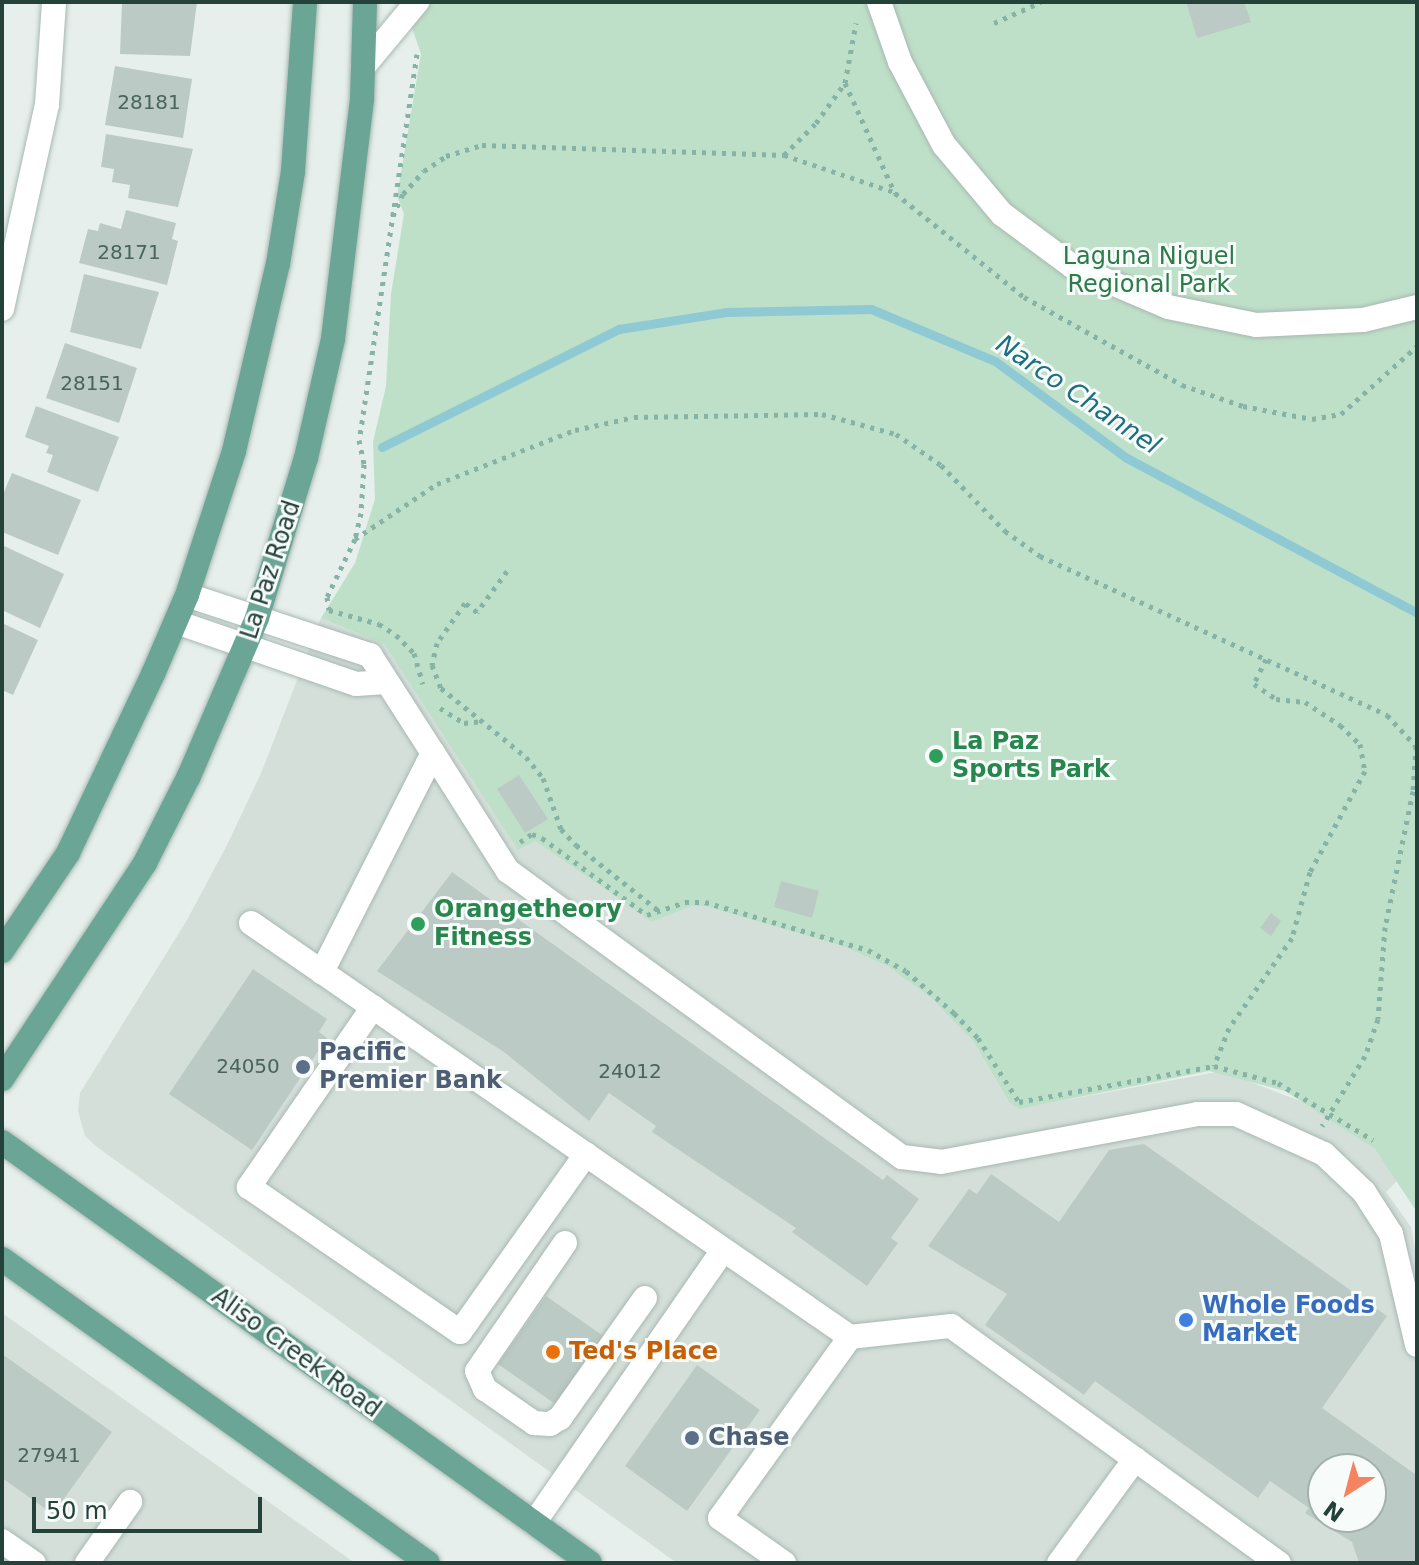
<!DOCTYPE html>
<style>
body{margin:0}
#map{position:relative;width:1419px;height:1565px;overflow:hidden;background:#e6efeb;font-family:"DejaVu Sans",sans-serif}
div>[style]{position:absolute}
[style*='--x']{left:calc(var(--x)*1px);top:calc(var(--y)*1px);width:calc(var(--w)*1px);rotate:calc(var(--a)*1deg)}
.built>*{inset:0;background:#d4dfda}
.green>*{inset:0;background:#bfe0c8}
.stream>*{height:9px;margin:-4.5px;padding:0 4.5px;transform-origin:4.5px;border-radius:4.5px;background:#8ec9d4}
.building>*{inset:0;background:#bbcac4}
.path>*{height:5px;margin-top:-2.5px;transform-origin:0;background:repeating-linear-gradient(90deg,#86b3a5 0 4px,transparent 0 10px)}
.roads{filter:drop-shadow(0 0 2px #a8b8b2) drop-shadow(0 0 2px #a8b8b2)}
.minor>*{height:24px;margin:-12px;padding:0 12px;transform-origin:12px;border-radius:12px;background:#fff}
.major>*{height:24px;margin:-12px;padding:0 12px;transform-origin:12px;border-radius:12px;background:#6aa596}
.dots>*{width:22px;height:22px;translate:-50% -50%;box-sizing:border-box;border:4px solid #f7fbf9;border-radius:50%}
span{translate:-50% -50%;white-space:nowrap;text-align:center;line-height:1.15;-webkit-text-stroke:6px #f7fbf9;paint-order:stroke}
.number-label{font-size:20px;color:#4a645c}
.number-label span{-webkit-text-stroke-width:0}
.park-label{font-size:24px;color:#2d7a4b}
.street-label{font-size:24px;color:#24423a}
.leisure-label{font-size:24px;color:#27864d;font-weight:700}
.left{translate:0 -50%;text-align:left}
.service-label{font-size:24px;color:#4e5e75;font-weight:700}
.shop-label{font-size:24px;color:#366cbe;font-weight:700}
.food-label{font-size:24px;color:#c56008;font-weight:700}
.water-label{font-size:26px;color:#1c6f80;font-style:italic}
.frame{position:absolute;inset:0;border:4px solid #24423a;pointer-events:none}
.north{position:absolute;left:1307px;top:1453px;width:80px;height:80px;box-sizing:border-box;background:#f7fbf9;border:2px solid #a3b1ad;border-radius:50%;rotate:216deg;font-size:22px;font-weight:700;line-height:32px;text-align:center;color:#24423a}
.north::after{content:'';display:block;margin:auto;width:28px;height:36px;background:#f4845f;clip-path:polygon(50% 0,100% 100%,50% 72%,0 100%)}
.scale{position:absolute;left:32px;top:1497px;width:230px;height:36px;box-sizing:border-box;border:4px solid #24423a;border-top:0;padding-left:10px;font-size:24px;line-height:28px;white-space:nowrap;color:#24423a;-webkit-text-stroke:6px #f7fbf9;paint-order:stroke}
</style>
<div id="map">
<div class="built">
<i style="clip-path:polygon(evenodd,321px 618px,385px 645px,535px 841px,652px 922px,692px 906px,704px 906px,842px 946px,887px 966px,930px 997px,973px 1041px,1009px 1102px,1039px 1105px,1222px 1071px,1316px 1107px,1375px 1149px,1400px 1178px,1386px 1192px,1411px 1227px,1417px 1260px,1417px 1563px,677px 1563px,97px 1147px,85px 1136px,78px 1111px,80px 1093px,187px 920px,227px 845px,262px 771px,321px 618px,1323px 1469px,1371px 1469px,1371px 1517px,1323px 1517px,1323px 1469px)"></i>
<i style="clip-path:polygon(2px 1313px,355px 1563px,2px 1563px)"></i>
</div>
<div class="green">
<i style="clip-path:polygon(403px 2px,1417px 2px,1417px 1212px,1375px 1149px,1285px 1091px,1209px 1071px,1019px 1109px,1009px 1102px,973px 1041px,930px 997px,887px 966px,842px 946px,704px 906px,692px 906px,652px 922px,535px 841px,518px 850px,385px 645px,321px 618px,355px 563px,375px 499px,373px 442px,386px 386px,391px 294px,404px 214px,397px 196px,421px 54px)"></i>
</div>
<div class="stream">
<i style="--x:382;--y:447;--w:265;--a:-26.5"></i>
<i style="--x:619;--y:329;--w:108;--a:-9"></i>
<i style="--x:726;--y:312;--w:145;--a:-1.2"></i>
<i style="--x:871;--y:309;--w:134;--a:22.8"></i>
<i style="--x:995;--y:361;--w:162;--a:36.4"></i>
<i style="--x:1125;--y:457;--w:331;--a:28.1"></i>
</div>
<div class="building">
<i style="clip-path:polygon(122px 2px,197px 2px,190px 56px,120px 54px)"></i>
<i style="clip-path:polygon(1186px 2px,1244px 2px,1251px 22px,1197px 38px)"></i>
<i style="clip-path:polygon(115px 66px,192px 79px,183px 138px,105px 125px)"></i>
<i style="clip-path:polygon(106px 134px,193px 149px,178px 207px,128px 198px,130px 185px,112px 182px,114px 169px,101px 167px)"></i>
<i style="clip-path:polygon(126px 210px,176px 223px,172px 239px,178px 241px,167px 285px,79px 263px,88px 229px,98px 231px,100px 223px,121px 229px)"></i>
<i style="clip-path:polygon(84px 274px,159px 292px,141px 349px,70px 332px)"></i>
<i style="clip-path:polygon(65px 343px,137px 368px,119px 423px,46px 398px)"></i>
<i style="clip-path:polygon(36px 406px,119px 437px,98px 492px,47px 472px,53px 455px,46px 453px,49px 446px,25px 437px)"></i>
<i style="clip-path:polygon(12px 473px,81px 500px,58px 555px,2px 532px,2px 497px)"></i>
<i style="clip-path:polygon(2px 545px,64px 574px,40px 628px,2px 610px)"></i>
<i style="clip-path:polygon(2px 623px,38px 640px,13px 695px,2px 690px)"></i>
<i style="clip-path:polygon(519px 775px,548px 819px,525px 833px,497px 789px)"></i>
<i style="clip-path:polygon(452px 872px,883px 1180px,887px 1175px,919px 1199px,891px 1238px,898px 1243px,867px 1286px,792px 1232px,796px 1228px,652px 1132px,656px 1126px,609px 1093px,589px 1121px,504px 1052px,377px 971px)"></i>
<i style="clip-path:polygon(781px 881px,819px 891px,812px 918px,774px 907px)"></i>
<i style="clip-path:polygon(1271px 913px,1281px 921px,1271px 936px,1260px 928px)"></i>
<i style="clip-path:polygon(253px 969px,327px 1019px,319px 1032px,327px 1038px,252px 1150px,169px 1094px)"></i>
<i style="clip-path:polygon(evenodd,1144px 1144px,1387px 1316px,1322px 1408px,1415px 1474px,1417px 1563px,1359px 1563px,1352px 1542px,1305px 1513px,1309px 1508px,1270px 1481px,1258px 1498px,1095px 1381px,1084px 1395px,985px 1325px,1007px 1294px,928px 1246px,969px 1189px,977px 1194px,991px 1174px,1059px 1222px,1109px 1150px,1144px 1144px,1323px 1469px,1371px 1469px,1371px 1517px,1323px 1517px,1323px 1469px)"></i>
<i style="clip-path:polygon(546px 1296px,609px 1340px,561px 1408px,498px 1364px)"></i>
<i style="clip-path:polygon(2px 1354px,112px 1432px,53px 1514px,2px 1478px)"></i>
<i style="clip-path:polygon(697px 1365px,760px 1410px,687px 1511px,625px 1466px)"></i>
</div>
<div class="path">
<i style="--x:994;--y:23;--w:51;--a:-24.1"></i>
<i style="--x:417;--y:54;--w:390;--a:98.5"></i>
<i style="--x:359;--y:440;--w:25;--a:78"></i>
<i style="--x:364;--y:464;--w:49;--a:93.5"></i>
<i style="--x:361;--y:513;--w:27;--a:103"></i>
<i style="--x:355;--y:539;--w:64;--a:115.8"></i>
<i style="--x:327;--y:597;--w:13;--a:81"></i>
<i style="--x:329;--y:610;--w:52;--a:15.6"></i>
<i style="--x:379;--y:624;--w:20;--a:33"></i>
<i style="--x:396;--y:635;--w:25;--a:45"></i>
<i style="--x:414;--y:653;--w:32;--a:74"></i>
<i style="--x:845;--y:83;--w:121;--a:65.6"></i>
<i style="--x:895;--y:193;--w:166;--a:38.9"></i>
<i style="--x:1024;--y:297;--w:181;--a:29.1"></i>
<i style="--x:1182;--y:385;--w:65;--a:19"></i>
<i style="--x:1243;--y:406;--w:70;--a:10.7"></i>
<i style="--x:1312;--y:419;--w:29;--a:-10"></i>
<i style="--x:1341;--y:414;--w:102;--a:-41.8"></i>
<i style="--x:784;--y:155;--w:116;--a:18.6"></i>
<i style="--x:393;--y:216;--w:24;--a:-66"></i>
<i style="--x:403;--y:194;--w:31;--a:-48"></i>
<i style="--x:424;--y:171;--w:27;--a:-34"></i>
<i style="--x:446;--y:156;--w:38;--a:-17"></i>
<i style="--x:482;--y:145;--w:302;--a:1.9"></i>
<i style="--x:784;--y:155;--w:45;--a:-45"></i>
<i style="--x:816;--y:123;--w:49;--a:-54.1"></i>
<i style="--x:845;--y:83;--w:61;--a:-79.6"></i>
<i style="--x:355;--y:539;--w:99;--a:-33.9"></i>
<i style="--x:437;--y:484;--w:148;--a:-21.4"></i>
<i style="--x:575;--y:430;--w:60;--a:-12.4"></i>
<i style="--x:634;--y:417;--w:188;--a:-0.9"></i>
<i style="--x:822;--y:414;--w:77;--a:15.1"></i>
<i style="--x:896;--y:434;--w:55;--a:34.6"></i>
<i style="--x:941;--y:465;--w:92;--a:45.9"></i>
<i style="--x:1005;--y:531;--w:43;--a:35.5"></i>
<i style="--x:1040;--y:556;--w:382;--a:24.6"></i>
<i style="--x:1387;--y:715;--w:42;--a:46.9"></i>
<i style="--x:1416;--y:746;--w:45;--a:93.8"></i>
<i style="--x:1413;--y:791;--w:139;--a:101.6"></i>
<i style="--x:1385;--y:927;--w:92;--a:94.4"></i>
<i style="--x:1378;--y:1019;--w:39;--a:109"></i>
<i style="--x:1365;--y:1056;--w:82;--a:121.6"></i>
<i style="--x:507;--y:571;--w:51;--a:126.2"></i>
<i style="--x:477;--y:612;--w:15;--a:-143"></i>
<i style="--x:465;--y:603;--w:49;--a:125"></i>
<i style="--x:437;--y:643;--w:23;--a:103"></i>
<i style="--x:432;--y:665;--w:25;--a:69"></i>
<i style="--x:441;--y:688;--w:109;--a:39.1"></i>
<i style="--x:526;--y:757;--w:27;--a:51"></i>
<i style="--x:543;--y:778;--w:54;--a:70.6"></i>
<i style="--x:561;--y:829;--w:22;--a:47"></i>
<i style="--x:576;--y:845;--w:106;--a:38.5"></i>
<i style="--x:1266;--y:659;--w:28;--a:116"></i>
<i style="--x:1254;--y:684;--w:27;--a:34"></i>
<i style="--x:1276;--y:699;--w:29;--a:6"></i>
<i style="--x:1305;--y:702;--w:42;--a:33.3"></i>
<i style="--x:1340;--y:725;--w:28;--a:44"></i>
<i style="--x:1360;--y:744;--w:27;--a:80"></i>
<i style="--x:1365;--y:771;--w:115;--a:118.6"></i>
<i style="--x:1310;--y:872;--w:68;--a:105.3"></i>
<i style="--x:1292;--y:938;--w:110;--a:125"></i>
<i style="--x:1229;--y:1028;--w:41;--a:111.5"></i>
<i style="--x:1214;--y:1066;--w:66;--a:14.9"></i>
<i style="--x:1278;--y:1083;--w:111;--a:31"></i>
<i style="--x:440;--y:708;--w:28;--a:32"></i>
<i style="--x:464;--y:723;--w:19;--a:-6"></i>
<i style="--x:520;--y:842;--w:14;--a:-34"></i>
<i style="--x:532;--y:834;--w:11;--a:22"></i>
<i style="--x:542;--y:838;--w:130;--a:36.3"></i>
<i style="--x:647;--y:915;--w:40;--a:-18.9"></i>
<i style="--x:685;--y:902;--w:20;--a:0"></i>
<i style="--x:705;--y:902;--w:170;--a:16.4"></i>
<i style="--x:868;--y:950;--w:43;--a:28.9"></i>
<i style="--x:906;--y:971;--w:64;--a:41.2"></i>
<i style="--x:954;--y:1013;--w:35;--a:46"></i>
<i style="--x:978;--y:1038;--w:76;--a:57.4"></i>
<i style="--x:1019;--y:1102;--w:198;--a:-10.5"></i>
</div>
<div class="roads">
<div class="minor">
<i style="--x:879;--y:2;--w:64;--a:70.7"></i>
<i style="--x:900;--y:62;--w:94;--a:62.1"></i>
<i style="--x:944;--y:145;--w:90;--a:50"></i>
<i style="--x:1002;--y:214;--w:87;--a:36.6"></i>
<i style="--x:1072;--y:266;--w:104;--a:23.1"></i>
<i style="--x:1168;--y:307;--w:90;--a:11.6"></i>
<i style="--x:1256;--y:325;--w:107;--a:-2.7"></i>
<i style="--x:1363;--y:320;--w:56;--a:-13.5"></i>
<i style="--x:363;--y:67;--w:85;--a:-50.3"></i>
<i style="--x:2;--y:309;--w:209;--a:-77.6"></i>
<i style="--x:47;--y:105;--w:103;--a:-86.1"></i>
<i style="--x:187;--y:595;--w:193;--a:18.2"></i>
<i style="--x:370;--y:655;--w:117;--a:57.3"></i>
<i style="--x:433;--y:753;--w:246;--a:116.9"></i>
<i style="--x:322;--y:972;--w:642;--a:34.66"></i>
<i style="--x:850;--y:1337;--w:102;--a:-6.2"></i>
<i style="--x:951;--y:1326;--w:405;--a:35.9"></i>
<i style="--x:176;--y:622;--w:190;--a:19"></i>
<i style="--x:356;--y:684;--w:26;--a:-4"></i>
<i style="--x:433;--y:753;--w:140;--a:57.6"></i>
<i style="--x:508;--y:871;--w:487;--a:36"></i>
<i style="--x:902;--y:1157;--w:39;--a:7"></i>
<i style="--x:941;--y:1162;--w:260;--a:-10.6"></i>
<i style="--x:1197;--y:1114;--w:39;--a:0"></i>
<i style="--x:1236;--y:1114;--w:97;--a:24.4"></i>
<i style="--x:1324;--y:1154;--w:55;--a:43.5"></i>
<i style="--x:1364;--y:1192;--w:50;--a:57.3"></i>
<i style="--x:1391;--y:1234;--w:114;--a:76.8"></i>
<i style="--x:251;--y:923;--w:86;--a:34.6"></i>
<i style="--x:373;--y:1007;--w:219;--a:124.6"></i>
<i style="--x:249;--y:1187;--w:256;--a:34.5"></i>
<i style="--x:460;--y:1332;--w:218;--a:-54.7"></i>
<i style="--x:565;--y:1243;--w:155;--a:124.5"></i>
<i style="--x:477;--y:1371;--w:20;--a:66"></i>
<i style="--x:485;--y:1389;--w:60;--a:34.8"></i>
<i style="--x:534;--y:1423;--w:16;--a:4"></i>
<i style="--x:550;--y:1424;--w:12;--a:-31"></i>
<i style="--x:560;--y:1418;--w:147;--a:-54.7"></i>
<i style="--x:534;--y:1523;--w:332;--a:-55.3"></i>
<i style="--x:2;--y:1541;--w:39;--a:35"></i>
<i style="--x:87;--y:1563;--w:75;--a:-54.8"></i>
<i style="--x:784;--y:1563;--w:78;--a:-144.9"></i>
<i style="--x:720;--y:1518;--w:223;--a:-54.3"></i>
<i style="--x:1059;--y:1563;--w:129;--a:-53.8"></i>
</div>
<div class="major">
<i style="--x:2;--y:951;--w:118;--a:-56"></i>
<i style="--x:68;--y:853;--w:198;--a:-64.6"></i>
<i style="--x:153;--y:674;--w:86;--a:-66.7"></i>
<i style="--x:187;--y:595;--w:151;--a:-71.9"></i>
<i style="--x:234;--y:451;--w:192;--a:-76.8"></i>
<i style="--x:278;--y:264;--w:94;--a:-80.8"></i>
<i style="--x:293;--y:171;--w:169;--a:-85.9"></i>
<i style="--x:2;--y:1079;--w:259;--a:-56.5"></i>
<i style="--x:145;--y:863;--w:97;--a:-63.2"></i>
<i style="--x:189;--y:776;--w:172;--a:-66.7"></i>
<i style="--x:257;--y:618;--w:167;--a:-73"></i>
<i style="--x:306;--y:458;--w:122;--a:-77.2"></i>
<i style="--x:333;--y:339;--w:242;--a:-83.1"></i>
<i style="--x:362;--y:99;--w:97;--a:-88.2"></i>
<i style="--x:2;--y:1142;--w:723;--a:35.6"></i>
<i style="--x:2;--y:1259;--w:523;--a:35.51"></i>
</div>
</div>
<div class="dots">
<i style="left:936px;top:756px;background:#2e9e5b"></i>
<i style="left:418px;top:924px;background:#2e9e5b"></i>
<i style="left:303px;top:1067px;background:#5c6f8a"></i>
<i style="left:1186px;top:1320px;background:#3f7fe0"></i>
<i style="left:553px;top:1352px;background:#e8710a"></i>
<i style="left:692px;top:1438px;background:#5c6f8a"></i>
</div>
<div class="number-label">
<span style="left:149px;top:102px">28181</span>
<span style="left:129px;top:252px">28171</span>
<span style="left:92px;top:383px">28151</span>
<span style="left:248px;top:1066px">24050</span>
<span style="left:630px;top:1071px">24012</span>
<span style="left:49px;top:1455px">27941</span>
</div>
<div class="park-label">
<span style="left:1149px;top:271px">Laguna Niguel<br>Regional Park</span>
</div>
<div class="street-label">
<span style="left:271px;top:570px;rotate:-72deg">La Paz Road</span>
<span style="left:296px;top:1353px;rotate:36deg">Aliso Creek Road</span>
</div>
<div class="leisure-label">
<span class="left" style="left:952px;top:756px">La Paz<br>Sports Park</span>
<span class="left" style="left:434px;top:924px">Orangetheory<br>Fitness</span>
</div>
<div class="service-label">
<span class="left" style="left:319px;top:1067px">Pacific<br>Premier Bank</span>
<span class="left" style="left:708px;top:1438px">Chase</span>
</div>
<div class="shop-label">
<span class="left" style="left:1202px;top:1320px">Whole Foods<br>Market</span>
</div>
<div class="food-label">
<span class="left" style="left:569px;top:1352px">Ted's Place</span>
</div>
<div class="water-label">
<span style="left:1078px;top:395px;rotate:34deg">Narco Channel</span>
</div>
<div class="frame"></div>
<div class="north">N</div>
<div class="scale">50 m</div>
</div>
